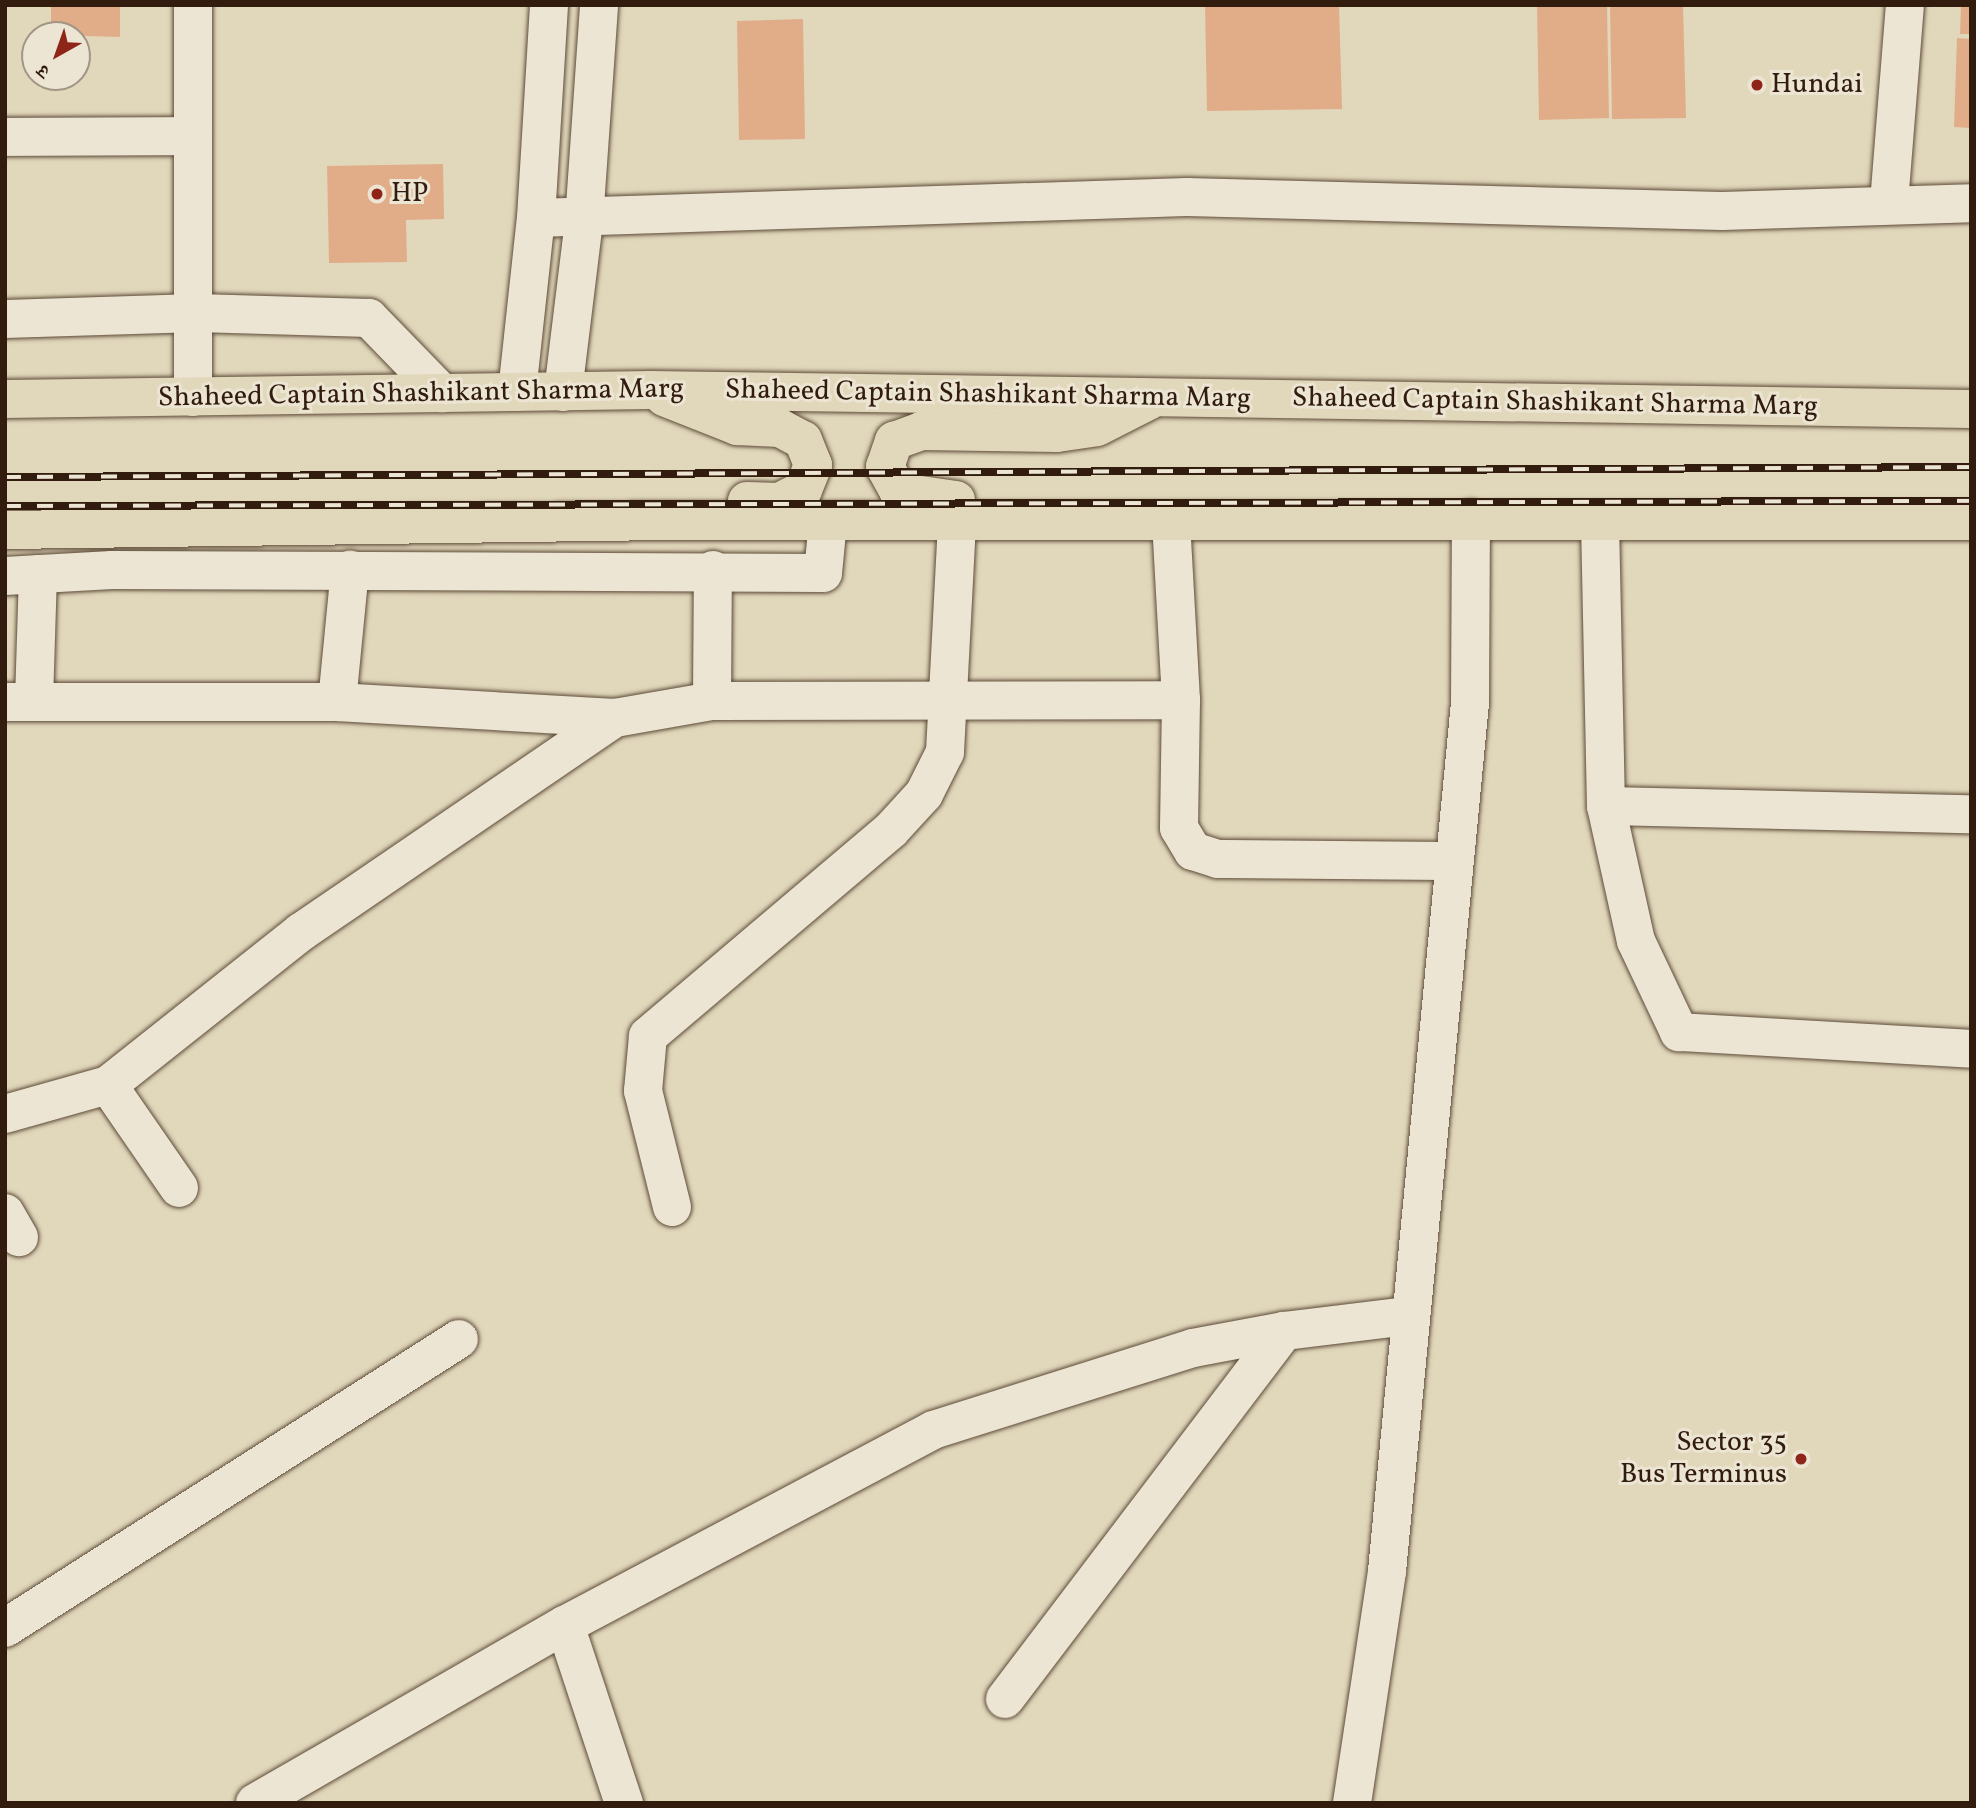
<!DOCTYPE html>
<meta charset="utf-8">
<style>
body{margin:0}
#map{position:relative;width:1976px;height:1808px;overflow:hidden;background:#e1d7bb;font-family:Vollkorn,"Noto Serif Devanagari",serif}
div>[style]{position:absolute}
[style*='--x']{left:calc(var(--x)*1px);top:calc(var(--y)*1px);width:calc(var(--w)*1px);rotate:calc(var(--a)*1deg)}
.building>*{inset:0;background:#e1ad89}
.roads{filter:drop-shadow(0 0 2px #5d4b38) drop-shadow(0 0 2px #5d4b38)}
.minor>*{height:38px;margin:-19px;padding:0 19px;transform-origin:19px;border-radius:19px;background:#ece5d3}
.major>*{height:38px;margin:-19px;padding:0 19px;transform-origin:19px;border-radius:19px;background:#e1d7bb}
.rail>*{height:8px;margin-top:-4px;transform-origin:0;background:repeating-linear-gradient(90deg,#ece5d3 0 16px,#311c0d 0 32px);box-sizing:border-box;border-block:2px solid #311c0d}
.dots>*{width:19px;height:19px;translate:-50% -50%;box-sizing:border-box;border:4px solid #ece5d3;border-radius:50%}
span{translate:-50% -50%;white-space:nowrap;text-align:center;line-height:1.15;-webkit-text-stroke:6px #ece5d3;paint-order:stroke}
.poi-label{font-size:28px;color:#311c0d}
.left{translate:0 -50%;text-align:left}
.right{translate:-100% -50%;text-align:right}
.street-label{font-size:28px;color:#311c0d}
.frame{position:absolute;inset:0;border:7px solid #311c0d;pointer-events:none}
.north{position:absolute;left:21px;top:21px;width:70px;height:70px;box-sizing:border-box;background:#ece5d3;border:2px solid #a19584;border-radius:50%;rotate:220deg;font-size:19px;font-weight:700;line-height:28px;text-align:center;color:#311c0d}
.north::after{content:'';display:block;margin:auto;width:24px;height:32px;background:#8f2418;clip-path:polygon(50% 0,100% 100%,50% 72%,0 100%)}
</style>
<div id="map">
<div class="building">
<i style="clip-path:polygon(51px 5px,120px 5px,120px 37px,51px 35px)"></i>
<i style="clip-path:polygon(1205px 5px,1339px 5px,1342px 109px,1207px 111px)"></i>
<i style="clip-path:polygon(1537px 5px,1607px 5px,1609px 118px,1539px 120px)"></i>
<i style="clip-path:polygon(1610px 5px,1683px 5px,1686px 118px,1612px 119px)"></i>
<i style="clip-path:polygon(1961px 5px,1971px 5px,1971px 34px,1960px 34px)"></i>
<i style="clip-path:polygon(803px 19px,805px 139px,739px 140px,737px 21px)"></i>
<i style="clip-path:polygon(1957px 38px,1971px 39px,1971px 128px,1954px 127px)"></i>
<i style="clip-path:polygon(443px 164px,444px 219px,406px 220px,407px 262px,329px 263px,327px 166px)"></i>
</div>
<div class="roads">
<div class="minor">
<i style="--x:193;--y:5;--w:392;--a:90"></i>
<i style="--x:5;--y:137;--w:188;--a:-0.3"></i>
<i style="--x:1889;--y:203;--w:199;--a:-85.4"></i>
<i style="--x:536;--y:218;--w:651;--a:-1.85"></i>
<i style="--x:1187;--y:197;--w:535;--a:1.5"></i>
<i style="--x:1722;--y:211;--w:249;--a:-1.8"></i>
<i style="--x:5;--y:319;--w:192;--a:-1.8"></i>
<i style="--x:197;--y:313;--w:172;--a:1.7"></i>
<i style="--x:369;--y:318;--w:105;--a:45.8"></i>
<i style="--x:517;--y:392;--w:175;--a:-83.8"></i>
<i style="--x:536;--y:218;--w:213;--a:-86.5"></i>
<i style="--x:563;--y:392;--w:172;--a:-83"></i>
<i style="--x:584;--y:221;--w:217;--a:-86"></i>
<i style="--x:1600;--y:521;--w:285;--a:88.8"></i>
<i style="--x:1606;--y:806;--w:138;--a:77.5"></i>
<i style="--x:1636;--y:941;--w:101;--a:64.7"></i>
<i style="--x:1679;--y:1032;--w:292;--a:3.3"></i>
<i style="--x:5;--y:576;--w:107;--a:-3.2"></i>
<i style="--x:112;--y:570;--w:711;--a:0.24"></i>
<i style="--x:823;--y:573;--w:52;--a:-84.5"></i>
<i style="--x:1181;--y:700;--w:128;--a:90.9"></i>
<i style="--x:1179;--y:828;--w:27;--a:59"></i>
<i style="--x:1193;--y:851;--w:26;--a:18"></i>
<i style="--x:1218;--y:859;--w:235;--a:0.5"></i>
<i style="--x:34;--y:701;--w:127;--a:-88.2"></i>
<i style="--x:712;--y:701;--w:131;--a:-89.6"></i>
<i style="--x:5;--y:702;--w:332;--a:0"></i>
<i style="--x:337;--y:702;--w:278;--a:3.3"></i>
<i style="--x:615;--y:718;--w:98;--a:-9.9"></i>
<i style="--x:712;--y:701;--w:469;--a:-0.1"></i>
<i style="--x:1181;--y:700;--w:179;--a:-93.2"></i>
<i style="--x:337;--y:702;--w:133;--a:-84.4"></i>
<i style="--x:1606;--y:806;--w:365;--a:1.3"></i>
<i style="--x:108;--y:1085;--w:125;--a:55.4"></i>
<i style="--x:5;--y:1114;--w:107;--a:-15.7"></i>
<i style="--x:108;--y:1085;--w:246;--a:-38.4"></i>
<i style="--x:301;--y:932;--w:380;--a:-34.3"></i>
<i style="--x:672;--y:1207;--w:120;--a:-104"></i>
<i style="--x:643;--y:1091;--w:55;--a:-84.8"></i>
<i style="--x:648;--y:1036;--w:319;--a:-40.3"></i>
<i style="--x:891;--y:830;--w:49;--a:-47.5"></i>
<i style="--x:924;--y:794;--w:47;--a:-63.4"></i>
<i style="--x:945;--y:752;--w:231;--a:-87"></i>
<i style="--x:5;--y:1213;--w:28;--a:60"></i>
<i style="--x:565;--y:1625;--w:188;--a:71.7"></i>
<i style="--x:5;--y:1628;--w:538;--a:-32.48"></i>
<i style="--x:1005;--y:1699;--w:462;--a:-52.8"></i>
<i style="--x:1284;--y:1331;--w:125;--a:-6.9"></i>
<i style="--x:255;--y:1803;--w:357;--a:-29.9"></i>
<i style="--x:565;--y:1625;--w:416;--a:-27.9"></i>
<i style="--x:933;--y:1430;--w:273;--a:-17.5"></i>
<i style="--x:1193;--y:1348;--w:93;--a:-10.6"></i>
<i style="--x:1352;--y:1803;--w:235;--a:-81.4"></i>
<i style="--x:1387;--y:1571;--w:873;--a:-84.54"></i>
<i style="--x:1470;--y:702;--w:183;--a:-89.7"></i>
</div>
<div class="major">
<i style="--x:664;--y:397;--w:79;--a:21.7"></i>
<i style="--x:737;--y:426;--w:43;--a:2.7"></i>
<i style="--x:780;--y:428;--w:26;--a:28"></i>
<i style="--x:803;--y:440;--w:27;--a:68"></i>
<i style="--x:813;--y:465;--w:27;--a:112"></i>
<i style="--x:803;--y:490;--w:27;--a:153"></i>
<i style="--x:779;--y:502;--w:32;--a:-178"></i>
<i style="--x:5;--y:399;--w:646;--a:-0.8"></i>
<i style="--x:651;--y:390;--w:1320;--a:0.82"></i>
<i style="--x:956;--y:500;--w:58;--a:-172"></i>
<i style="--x:899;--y:492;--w:29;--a:-119"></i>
<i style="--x:885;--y:467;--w:28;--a:-71"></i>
<i style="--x:894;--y:441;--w:29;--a:-20"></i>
<i style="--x:921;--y:431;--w:136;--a:0.8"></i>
<i style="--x:1057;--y:433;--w:40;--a:-8.5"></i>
<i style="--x:1097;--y:427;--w:59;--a:-27"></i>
<i style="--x:5;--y:530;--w:659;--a:-0.78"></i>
<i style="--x:664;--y:521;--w:1307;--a:0"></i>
</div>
</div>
<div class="rail">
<i style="--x:5;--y:477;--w:1966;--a:-0.29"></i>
<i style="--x:5;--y:506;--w:1966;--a:-0.15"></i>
</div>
<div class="dots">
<i style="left:1757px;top:85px;background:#8f2418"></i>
<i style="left:377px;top:194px;background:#8f2418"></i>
<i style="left:1801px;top:1459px;background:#8f2418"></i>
</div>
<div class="poi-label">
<span class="left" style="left:1771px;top:85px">Hundai</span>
<span class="left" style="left:391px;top:194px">HP</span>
<span class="right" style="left:1787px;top:1459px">Sector 35<br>Bus Terminus</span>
</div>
<div class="street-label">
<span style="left:421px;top:394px;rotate:-1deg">Shaheed Captain Shashikant Sharma Marg</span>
<span style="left:988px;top:395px;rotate:1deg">Shaheed Captain Shashikant Sharma Marg</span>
<span style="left:1555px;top:403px;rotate:1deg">Shaheed Captain Shashikant Sharma Marg</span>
</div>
<div class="frame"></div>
<div class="north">उ</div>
</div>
